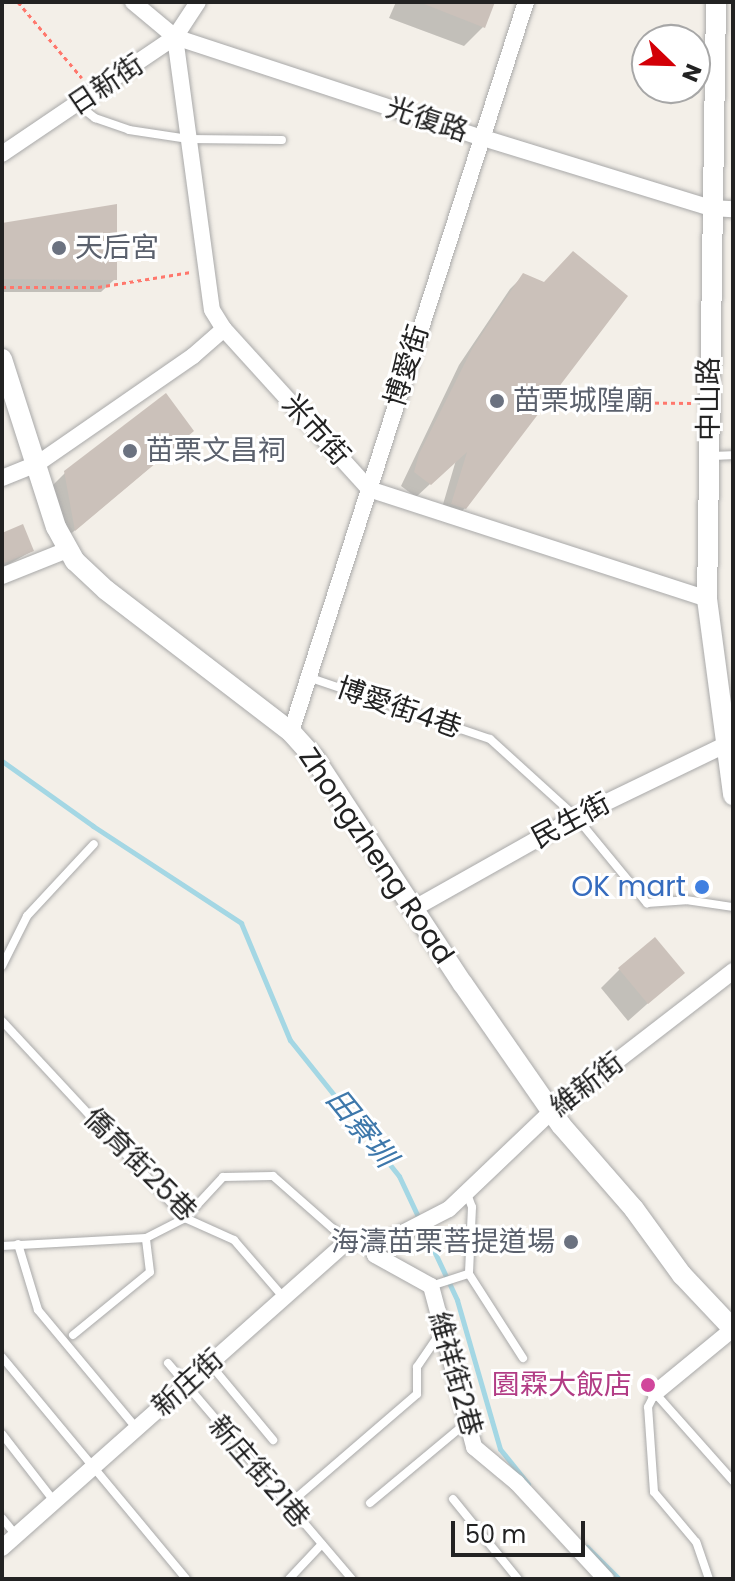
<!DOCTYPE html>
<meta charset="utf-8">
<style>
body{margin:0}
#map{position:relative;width:735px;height:1581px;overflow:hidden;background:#f3efe8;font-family:Poppins,"Noto Sans TC",sans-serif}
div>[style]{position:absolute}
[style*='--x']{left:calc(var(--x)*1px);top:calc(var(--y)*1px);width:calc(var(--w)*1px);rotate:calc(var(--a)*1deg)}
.shadow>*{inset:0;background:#0003}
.stream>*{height:5px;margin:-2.5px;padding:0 2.5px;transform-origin:2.5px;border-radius:2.5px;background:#a4d7e4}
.building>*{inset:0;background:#cbc1ba}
.path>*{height:3px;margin-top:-1.5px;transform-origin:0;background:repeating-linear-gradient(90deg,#ff776c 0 4px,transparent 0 8px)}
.roads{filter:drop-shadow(0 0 2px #a9a9a9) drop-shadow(0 0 2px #a9a9a9)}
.service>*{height:8px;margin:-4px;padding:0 4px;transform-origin:4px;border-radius:4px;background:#fff}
.minor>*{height:16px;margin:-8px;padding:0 8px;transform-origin:8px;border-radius:8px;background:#fff}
.tertiary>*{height:20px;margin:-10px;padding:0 10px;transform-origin:10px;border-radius:10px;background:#fff}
.dots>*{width:22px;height:22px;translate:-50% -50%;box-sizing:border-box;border:4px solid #fff;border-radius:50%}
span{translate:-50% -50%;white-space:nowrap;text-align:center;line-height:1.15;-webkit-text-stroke:6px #fff;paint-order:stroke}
.street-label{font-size:28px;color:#222}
.worship-label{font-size:28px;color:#5b616d}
.left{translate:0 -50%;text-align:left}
.right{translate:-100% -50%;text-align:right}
.shop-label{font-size:28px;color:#366cbe}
.hotel-label{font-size:28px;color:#b23c85}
.water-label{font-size:30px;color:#3e78ab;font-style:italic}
.frame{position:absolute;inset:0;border:4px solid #222;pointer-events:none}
.north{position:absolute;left:631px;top:24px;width:80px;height:80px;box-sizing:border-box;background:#fff;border:2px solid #a7a7a7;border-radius:50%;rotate:113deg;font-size:22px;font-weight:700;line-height:32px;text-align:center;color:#222}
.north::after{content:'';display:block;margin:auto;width:28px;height:36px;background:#d30007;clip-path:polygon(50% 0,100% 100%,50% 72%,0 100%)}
.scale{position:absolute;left:451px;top:1521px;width:134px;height:36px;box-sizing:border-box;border:4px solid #222;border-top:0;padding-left:10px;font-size:24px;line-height:28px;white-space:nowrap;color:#222;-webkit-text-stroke:6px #fff;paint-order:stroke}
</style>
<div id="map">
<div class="shadow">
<i style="clip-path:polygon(396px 2px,493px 2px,483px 27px,464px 46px,389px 18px)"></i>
<i style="clip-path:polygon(2px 225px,115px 279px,101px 292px,2px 292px)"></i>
<i style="clip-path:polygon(524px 275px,544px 284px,465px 508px,451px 522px,439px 518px,456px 460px,416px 497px,401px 486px,459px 365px,510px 289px)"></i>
<i style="clip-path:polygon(178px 444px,61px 542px,52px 486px,66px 472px)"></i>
<i style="clip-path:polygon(2px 535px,32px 551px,2px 568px)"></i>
<i style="clip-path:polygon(620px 969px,682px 973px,628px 1021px,601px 988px)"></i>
</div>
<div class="stream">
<i style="--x:2;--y:761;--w:112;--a:35.5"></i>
<i style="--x:93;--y:826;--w:177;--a:33.2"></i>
<i style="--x:241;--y:923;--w:127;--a:67.3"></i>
<i style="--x:290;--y:1040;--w:174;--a:51.3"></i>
<i style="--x:399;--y:1176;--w:137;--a:64.9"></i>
<i style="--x:457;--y:1300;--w:155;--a:73.9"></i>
<i style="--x:500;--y:1449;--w:45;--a:51.3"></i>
<i style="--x:587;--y:1547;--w:45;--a:45"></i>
</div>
<div class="building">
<i style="clip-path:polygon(419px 2px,495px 2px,485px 28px)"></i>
<i style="clip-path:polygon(117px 204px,117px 280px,2px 279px,2px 223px)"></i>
<i style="clip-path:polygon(573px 251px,628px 296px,466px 509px,451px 504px,467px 452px,431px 485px,414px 472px,419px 454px,472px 349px,523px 273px,544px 282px)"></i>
<i style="clip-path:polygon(166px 393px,194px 431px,75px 531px,64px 471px)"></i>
<i style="clip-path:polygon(23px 524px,34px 551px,2px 564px,2px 533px)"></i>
<i style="clip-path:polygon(655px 937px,685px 973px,648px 1004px,618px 968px)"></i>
</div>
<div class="path">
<i style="--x:18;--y:2;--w:99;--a:49.9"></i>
<i style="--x:2;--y:287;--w:96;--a:0"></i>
<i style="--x:98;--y:287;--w:94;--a:-9.2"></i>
<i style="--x:591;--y:402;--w:102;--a:0.6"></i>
</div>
<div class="roads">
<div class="service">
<i style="--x:77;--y:104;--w:23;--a:38"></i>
<i style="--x:95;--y:118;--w:36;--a:19"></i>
<i style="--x:129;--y:130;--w:60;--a:8.7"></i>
<i style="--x:188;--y:139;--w:94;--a:0.6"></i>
<i style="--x:710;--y:456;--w:23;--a:-2"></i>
<i style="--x:308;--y:677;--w:192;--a:18.8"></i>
<i style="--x:490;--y:739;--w:116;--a:42.2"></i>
<i style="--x:576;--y:817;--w:112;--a:50.5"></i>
<i style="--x:647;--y:903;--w:39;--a:-4"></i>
<i style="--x:686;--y:900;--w:48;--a:8.5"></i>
<i style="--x:2;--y:966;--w:56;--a:-63.4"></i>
<i style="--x:27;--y:916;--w:98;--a:-47.1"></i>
<i style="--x:2;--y:1021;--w:269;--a:47.1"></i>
<i style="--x:185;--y:1218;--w:54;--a:24.2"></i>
<i style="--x:234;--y:1240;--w:77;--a:49.2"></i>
<i style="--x:467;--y:1194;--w:14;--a:69"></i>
<i style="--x:472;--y:1207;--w:67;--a:92.6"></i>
<i style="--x:469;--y:1274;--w:100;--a:57.3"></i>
<i style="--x:18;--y:1244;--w:69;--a:73.1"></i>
<i style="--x:38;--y:1310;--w:155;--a:50.2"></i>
<i style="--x:2;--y:1246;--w:144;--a:-3.2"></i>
<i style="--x:146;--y:1238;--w:44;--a:-27.1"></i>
<i style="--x:185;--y:1218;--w:56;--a:-47.2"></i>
<i style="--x:223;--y:1177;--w:50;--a:-1.1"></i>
<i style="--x:273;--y:1176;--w:98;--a:41.3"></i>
<i style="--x:431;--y:1286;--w:40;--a:-18"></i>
<i style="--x:73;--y:1335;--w:99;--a:-39.3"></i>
<i style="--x:150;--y:1272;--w:34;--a:-97"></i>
<i style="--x:2;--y:1357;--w:288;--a:50.3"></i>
<i style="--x:168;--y:1363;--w:284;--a:49.6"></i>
<i style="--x:210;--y:1364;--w:99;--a:50.3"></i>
<i style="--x:2;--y:1434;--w:85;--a:52.2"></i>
<i style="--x:453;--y:1499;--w:103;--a:50.9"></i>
<i style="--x:370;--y:1503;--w:125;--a:-39.8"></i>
<i style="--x:288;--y:1505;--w:170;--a:-40.7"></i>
<i style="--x:417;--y:1394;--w:27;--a:-90"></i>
<i style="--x:417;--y:1367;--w:42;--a:-55.6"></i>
<i style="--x:2;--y:1518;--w:22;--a:51"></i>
<i style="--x:289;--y:1579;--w:48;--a:-46.7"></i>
<i style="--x:709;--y:1579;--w:39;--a:-109"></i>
<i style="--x:696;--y:1542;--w:65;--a:-130"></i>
<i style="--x:654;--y:1492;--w:85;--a:-94"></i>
<i style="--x:648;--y:1407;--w:16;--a:-63"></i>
<i style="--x:655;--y:1393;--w:118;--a:48.4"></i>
</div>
<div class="minor">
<i style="--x:133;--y:2;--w:55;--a:39.8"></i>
<i style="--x:175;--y:37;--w:321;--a:18.2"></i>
<i style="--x:480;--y:137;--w:242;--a:17.1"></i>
<i style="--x:711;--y:208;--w:22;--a:3"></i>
<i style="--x:175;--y:37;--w:275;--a:82.3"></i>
<i style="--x:212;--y:310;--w:22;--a:58"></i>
<i style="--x:224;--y:329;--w:216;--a:47.8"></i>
<i style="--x:369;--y:489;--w:355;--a:18"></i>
<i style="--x:2;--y:154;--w:209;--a:-34.1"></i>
<i style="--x:175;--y:37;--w:42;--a:-56.7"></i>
<i style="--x:2;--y:478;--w:38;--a:-22"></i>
<i style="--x:37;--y:464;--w:190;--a:-34.7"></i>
<i style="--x:193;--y:356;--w:41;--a:-41.1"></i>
<i style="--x:2;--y:576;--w:70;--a:-21.8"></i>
<i style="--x:291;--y:732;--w:767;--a:-72.16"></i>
<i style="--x:413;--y:909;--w:187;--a:-29.4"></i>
<i style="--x:576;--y:817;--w:174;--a:-25.8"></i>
<i style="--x:372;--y:1245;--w:10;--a:73"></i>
<i style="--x:375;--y:1255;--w:64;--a:29"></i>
<i style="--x:431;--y:1286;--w:167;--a:75"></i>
<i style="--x:474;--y:1447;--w:56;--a:39.9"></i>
<i style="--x:517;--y:1483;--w:131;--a:47.2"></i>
<i style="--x:655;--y:1393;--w:101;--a:-39.4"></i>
<i style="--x:2;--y:1548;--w:463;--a:-41.6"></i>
<i style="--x:348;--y:1241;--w:35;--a:3"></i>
<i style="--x:383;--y:1243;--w:74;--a:-27.3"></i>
<i style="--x:449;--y:1209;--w:142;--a:-43.6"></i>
<i style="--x:552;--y:1111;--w:229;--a:-37.7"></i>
</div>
<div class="tertiary">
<i style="--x:716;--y:2;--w:597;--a:90.86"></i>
<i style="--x:707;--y:599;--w:198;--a:82.4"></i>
<i style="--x:2;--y:359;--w:176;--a:72.2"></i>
<i style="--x:56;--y:527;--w:39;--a:61"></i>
<i style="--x:75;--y:561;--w:42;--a:43.1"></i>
<i style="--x:106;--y:590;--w:233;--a:37.5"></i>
<i style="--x:291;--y:732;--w:36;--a:48"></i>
<i style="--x:315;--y:759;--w:269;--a:56.7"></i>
<i style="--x:463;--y:984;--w:172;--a:55.2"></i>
<i style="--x:561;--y:1125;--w:111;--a:49"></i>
<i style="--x:634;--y:1209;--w:82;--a:54"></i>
<i style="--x:682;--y:1275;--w:74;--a:46.6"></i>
</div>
</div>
<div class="dots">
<i style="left:59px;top:248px;background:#6b7280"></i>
<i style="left:497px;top:401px;background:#6b7280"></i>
<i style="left:130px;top:451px;background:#6b7280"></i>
<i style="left:702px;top:887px;background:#3f7fe0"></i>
<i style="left:571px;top:1242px;background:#6b7280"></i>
<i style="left:648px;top:1385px;background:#d1479c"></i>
</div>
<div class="street-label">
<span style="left:106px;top:85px;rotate:-34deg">日新街</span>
<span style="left:427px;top:120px;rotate:18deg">光復路</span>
<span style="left:407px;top:366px;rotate:-72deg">博愛街</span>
<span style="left:709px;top:399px;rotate:-90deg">中山路</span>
<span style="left:316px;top:430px;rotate:48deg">米市街</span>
<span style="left:399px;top:708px;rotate:19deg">博愛街4巷</span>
<span style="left:571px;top:821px;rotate:-28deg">民生街</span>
<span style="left:376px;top:856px;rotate:56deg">Zhongzheng Road</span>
<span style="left:587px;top:1085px;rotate:-38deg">維新街</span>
<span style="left:140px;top:1165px;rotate:45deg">僑育街25巷</span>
<span style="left:455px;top:1374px;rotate:74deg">維祥街2巷</span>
<span style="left:188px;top:1383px;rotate:-42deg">新庄街</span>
<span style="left:259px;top:1472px;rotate:49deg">新庄街21巷</span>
</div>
<div class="worship-label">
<span class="left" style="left:75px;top:248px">天后宮</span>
<span class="left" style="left:513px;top:401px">苗栗城隍廟</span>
<span class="left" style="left:146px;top:451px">苗栗文昌祠</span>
<span class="right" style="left:555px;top:1242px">海濤苗栗菩提道場</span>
</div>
<div class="shop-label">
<span class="right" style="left:686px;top:887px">OK mart</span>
</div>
<div class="hotel-label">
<span class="right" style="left:632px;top:1385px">園霖大飯店</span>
</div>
<div class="water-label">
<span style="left:361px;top:1128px;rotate:51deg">田寮圳</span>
</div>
<div class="frame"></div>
<div class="north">N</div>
<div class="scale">50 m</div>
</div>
